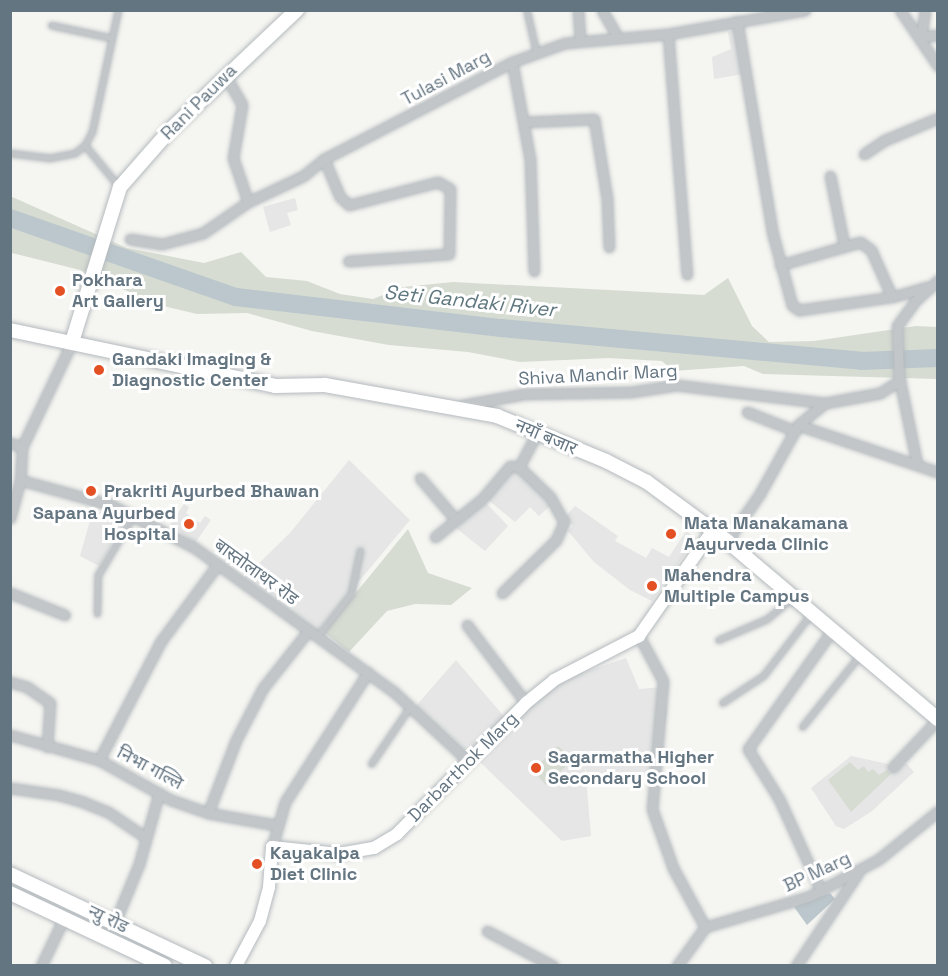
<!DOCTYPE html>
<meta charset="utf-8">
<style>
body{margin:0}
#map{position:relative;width:948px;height:976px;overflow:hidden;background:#f5f5f1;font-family:"Space Grotesk","Noto Sans Devanagari",sans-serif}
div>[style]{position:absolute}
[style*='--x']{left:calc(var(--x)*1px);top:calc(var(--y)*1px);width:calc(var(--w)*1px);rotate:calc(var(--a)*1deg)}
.built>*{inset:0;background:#e5e6e5}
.green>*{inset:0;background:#d6dcd2}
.water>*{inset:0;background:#bbc7cc}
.river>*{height:18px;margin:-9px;padding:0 9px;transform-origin:9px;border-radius:9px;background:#bbc7cc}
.roads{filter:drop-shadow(0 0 2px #b4babe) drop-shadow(0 0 2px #b4babe)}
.lane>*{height:4.5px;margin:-2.25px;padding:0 2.25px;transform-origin:2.25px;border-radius:2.25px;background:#c2c6c9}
.street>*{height:9px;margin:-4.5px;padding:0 4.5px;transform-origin:4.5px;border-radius:4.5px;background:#c2c6c9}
.secondary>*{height:12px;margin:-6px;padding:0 6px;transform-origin:6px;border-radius:6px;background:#fff}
.primary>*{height:14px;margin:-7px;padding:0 7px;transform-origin:7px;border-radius:7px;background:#fff}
.dots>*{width:16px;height:16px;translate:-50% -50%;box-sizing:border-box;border:3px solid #fff;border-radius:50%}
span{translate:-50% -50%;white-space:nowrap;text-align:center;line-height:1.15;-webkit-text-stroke:6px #fff;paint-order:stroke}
.street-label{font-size:18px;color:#647582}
.poi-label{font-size:18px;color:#647582;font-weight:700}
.left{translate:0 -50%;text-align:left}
.right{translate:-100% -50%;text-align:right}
.water-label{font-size:20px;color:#5f777f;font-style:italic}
.frame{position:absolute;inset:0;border:12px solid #647582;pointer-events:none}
</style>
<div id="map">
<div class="built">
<i style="clip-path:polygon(735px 30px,743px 74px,714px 79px,712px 57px,731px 49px,728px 32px)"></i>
<i style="clip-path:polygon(295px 198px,298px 210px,287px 213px,291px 225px,270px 232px,263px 207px)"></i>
<i style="clip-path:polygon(349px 460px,410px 520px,316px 633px,290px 612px,303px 598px,290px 611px,245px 577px,290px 533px)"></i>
<i style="clip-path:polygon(513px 466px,554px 502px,539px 516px,530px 507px,515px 522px,486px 498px)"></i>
<i style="clip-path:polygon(484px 501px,508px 526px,485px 551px,456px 528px)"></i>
<i style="clip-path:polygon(184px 504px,189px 507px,186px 513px,200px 523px,205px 516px,211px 520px,195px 543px,170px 525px)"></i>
<i style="clip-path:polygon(575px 506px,618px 536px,615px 541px,646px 558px,652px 548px,669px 557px,686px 531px,696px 538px,652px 601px,630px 590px,594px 562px,568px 531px,573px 526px,565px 517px)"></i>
<i style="clip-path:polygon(93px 510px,125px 521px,99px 566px,80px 556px)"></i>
<i style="clip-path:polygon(626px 658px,639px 689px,664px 687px,667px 712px,655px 778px,597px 778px,596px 772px,587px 773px,585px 767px,591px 836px,562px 841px,479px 761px,555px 682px)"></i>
<i style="clip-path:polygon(456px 660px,506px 719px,467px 757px,416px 706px)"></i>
<i style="clip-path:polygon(851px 756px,888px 764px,895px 772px,906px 763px,914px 772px,872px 811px,844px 829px,836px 826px,811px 788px)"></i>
</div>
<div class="green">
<i style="clip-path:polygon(10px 196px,127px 248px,204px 263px,241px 252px,266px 277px,307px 281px,340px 294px,373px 299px,403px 287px,453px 282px,704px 295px,728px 278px,752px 326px,769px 342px,814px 341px,916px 326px,937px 327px,937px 379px,763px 374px,744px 366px,673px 371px,662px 361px,608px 358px,520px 362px,468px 352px,389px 345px,312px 331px,247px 313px,197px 314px,159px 305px,80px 270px,12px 253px)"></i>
<i style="clip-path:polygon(408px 529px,428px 573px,472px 588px,451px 605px,415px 604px,387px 611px,349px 652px,324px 632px)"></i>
<i style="clip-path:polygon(558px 746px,573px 760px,546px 785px,532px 770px)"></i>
<i style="clip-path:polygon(850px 762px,858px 770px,864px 766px,868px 772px,873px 769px,879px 775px,887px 770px,891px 774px,851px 812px,828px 780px)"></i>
</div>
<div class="water">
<i style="clip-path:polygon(830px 893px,835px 899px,807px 925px,794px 907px)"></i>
</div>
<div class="river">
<i style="--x:10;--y:218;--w:239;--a:19.3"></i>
<i style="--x:236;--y:297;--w:267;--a:6.7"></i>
<i style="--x:501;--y:328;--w:362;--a:5.2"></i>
<i style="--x:861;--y:361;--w:77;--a:-2.2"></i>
</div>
<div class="roads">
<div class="lane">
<i style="--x:527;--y:10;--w:45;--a:77.2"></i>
<i style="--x:51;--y:25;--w:62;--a:12"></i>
<i style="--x:85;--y:145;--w:52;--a:50.5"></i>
<i style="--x:10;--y:153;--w:39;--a:7"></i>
<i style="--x:49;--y:158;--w:26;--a:-11"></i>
<i style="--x:75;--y:153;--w:13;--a:-39"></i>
<i style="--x:85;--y:145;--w:15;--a:-62"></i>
<i style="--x:92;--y:132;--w:125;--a:-78"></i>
<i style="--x:97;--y:614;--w:39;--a:-89"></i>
<i style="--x:98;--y:575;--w:69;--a:-59.3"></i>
<i style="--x:317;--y:637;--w:55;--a:-51.7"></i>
<i style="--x:351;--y:594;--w:44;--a:-78.2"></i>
<i style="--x:718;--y:640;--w:53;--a:-23.2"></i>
<i style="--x:767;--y:619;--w:34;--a:-40"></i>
<i style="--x:722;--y:703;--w:49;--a:-33.4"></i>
<i style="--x:763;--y:676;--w:77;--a:-52.4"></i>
<i style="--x:802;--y:727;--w:91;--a:-51.2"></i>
<i style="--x:371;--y:764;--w:68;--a:-55.8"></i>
</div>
<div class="street">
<i style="--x:578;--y:10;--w:31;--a:86"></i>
<i style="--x:602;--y:10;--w:32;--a:60"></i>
<i style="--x:900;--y:10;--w:68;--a:55.8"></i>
<i style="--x:925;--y:10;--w:27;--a:98"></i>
<i style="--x:921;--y:37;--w:17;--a:-7"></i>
<i style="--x:737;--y:21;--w:217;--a:80.5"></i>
<i style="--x:773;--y:235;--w:73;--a:74.8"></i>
<i style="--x:792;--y:305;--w:9;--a:36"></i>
<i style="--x:799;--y:310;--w:94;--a:-8"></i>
<i style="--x:668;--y:34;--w:241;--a:85.5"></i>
<i style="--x:512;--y:62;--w:99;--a:79.5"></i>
<i style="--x:530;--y:159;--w:112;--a:88"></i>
<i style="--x:225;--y:75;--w:34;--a:60"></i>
<i style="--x:242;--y:105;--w:54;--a:99.6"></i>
<i style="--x:233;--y:158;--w:46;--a:71.2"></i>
<i style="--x:524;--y:122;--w:70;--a:-2.5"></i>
<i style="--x:594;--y:119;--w:80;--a:80.7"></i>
<i style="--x:607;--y:198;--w:49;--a:87.7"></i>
<i style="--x:864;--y:154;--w:25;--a:-34"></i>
<i style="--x:885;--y:140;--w:57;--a:-22.5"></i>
<i style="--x:324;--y:159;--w:41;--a:67.2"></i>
<i style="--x:340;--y:197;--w:12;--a:42"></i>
<i style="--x:349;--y:205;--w:92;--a:-14.5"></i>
<i style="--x:438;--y:182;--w:14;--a:30"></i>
<i style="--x:450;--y:189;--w:65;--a:90.9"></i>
<i style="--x:449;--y:254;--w:101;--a:176"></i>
<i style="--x:830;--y:176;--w:70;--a:78.5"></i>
<i style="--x:130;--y:239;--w:32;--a:9"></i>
<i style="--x:162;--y:244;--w:42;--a:-15"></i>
<i style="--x:203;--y:233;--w:55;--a:-34.6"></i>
<i style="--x:248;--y:202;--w:61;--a:-25.3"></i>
<i style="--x:303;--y:176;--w:27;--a:-39"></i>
<i style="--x:324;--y:159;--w:212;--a:-27.3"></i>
<i style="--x:512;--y:62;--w:56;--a:-19.7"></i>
<i style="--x:565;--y:43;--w:103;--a:-5"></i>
<i style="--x:668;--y:34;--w:139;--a:-9.9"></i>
<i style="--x:780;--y:265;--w:83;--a:-16"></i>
<i style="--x:860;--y:242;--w:14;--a:36"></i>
<i style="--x:871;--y:250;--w:51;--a:65.9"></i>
<i style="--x:892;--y:297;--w:36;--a:-16"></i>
<i style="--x:825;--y:403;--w:56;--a:-10.3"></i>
<i style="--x:880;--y:393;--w:24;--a:-33"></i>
<i style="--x:457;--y:406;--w:68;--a:-10.2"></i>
<i style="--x:524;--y:394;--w:107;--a:-1.1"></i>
<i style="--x:631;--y:392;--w:46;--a:-8.8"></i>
<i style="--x:676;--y:385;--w:150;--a:6.9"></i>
<i style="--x:825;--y:403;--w:35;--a:141"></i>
<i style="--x:798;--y:425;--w:80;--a:119.1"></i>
<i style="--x:759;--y:495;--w:56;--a:124.8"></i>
<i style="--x:747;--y:412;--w:52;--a:21.6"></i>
<i style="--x:798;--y:425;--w:148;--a:18.6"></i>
<i style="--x:10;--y:443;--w:13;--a:18"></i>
<i style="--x:22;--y:447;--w:116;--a:-64.5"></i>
<i style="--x:22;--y:447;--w:33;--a:93"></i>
<i style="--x:20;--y:480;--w:94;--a:15.4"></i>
<i style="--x:111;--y:505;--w:94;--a:27.1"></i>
<i style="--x:195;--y:548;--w:246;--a:35.9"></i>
<i style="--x:394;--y:692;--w:103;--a:43"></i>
<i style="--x:917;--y:464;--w:89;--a:-101.7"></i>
<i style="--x:899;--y:377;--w:51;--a:-92.2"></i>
<i style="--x:897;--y:326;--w:31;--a:-54"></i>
<i style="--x:915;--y:301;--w:31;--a:-42"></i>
<i style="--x:420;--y:478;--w:55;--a:49.4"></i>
<i style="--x:10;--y:518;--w:39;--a:-75"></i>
<i style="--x:435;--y:537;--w:62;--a:-39.1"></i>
<i style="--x:483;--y:498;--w:42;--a:-49.8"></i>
<i style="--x:510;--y:466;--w:9;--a:6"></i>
<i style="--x:519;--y:467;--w:38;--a:-62"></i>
<i style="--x:10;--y:593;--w:59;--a:21.8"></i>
<i style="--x:502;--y:593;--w:76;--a:-44.5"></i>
<i style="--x:556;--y:540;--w:20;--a:-66"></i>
<i style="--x:564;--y:522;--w:29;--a:-119"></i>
<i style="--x:550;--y:497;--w:43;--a:-135.9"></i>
<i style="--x:467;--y:625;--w:98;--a:52.9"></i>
<i style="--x:639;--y:636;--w:51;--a:61.9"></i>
<i style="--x:663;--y:681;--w:128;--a:94.9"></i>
<i style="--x:652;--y:809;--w:63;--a:70.4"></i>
<i style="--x:673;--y:868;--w:67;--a:61.5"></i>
<i style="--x:10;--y:682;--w:18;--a:16"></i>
<i style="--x:27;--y:687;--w:28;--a:35"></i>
<i style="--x:50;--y:703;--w:44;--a:93.9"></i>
<i style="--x:10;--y:735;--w:92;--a:15.7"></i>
<i style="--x:99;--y:760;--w:82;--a:29.1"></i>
<i style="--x:171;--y:800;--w:39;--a:19"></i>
<i style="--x:208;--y:813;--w:69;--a:10"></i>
<i style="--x:99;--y:760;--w:134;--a:-62.5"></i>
<i style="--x:161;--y:641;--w:96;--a:-53.5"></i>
<i style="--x:893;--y:767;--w:66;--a:-46.8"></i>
<i style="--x:10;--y:788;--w:49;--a:8.1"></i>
<i style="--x:59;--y:795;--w:25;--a:16"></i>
<i style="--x:83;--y:802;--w:27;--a:22"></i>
<i style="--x:108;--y:812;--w:45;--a:34"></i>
<i style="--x:208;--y:813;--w:78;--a:-69"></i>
<i style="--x:236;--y:740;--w:59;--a:-62.6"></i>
<i style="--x:263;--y:688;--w:73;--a:-51.7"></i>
<i style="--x:272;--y:847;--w:47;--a:-73.9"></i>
<i style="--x:285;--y:802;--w:154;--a:-57.4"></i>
<i style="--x:821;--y:891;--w:101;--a:-114.5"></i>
<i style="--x:779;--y:799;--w:59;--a:-121.8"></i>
<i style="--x:748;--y:749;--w:147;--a:-54.7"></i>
<i style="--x:115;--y:922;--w:63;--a:-67.5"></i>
<i style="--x:139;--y:864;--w:74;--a:-74.3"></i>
<i style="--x:487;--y:931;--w:75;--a:27.9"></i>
<i style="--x:41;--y:966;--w:53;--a:-64.4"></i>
<i style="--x:677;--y:966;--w:48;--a:-54.3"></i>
<i style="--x:705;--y:927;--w:109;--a:-16.4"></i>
<i style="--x:810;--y:896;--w:78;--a:-28.2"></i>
<i style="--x:879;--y:859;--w:76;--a:-39.1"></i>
<i style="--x:796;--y:966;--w:112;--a:-56.3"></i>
</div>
<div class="secondary">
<i style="--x:236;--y:966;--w:51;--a:-61.9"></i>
<i style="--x:260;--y:921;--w:35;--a:-75"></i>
<i style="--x:269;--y:887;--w:40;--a:-85.7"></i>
<i style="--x:272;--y:847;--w:67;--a:6"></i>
<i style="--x:339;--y:854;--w:36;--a:-10"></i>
<i style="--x:374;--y:848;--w:27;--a:-31"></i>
<i style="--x:397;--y:834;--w:184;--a:-45.4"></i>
<i style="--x:526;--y:703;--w:36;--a:-39"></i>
<i style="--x:554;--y:680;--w:96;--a:-27.4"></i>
<i style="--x:639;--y:636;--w:129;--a:-55.1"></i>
</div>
<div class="primary">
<i style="--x:10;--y:330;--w:271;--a:11.9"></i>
<i style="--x:275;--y:386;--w:50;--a:-1.1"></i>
<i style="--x:325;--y:385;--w:175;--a:10.2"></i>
<i style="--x:497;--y:416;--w:118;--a:22.4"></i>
<i style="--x:606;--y:461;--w:46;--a:27.1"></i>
<i style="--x:647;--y:482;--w:99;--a:36.4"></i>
<i style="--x:727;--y:541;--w:276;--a:40.2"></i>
<i style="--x:72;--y:342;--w:162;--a:-72.8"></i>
<i style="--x:120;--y:187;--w:76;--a:-48.7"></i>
<i style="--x:170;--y:130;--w:175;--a:-43.4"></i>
<i style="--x:10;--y:874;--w:216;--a:25.3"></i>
<i style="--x:10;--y:893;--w:171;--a:25.2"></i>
</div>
</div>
<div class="dots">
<i style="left:60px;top:291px;background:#e35023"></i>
<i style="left:99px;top:370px;background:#e35023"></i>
<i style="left:91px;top:491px;background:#e35023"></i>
<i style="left:189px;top:524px;background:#e35023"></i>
<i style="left:671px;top:534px;background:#e35023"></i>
<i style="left:652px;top:586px;background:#e35023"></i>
<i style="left:536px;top:768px;background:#e35023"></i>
<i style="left:257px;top:864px;background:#e35023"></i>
</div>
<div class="street-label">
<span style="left:446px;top:78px;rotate:-28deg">Tulasi Marg</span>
<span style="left:199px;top:102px;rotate:-45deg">Rani Pauwa</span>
<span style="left:598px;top:375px;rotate:-3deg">Shiva Mandir Marg</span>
<span style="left:546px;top:437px;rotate:23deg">नयाँ बजार</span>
<span style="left:256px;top:572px;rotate:36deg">बास्तोलाथर रोड</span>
<span style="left:463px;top:767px;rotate:-45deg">Darbarthok Marg</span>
<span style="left:150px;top:768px;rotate:28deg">निभा गल्लि</span>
<span style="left:817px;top:872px;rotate:-25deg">BP Marg</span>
<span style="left:108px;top:919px;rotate:25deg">न्यु रोड</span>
</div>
<div class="poi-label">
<span class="left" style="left:72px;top:291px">Pokhara<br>Art Gallery</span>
<span class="left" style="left:112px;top:370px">Gandaki Imaging &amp;<br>Diagnostic Center</span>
<span class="left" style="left:104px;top:491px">Prakriti Ayurbed Bhawan</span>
<span class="right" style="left:176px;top:524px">Sapana Ayurbed<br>Hospital</span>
<span class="left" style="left:684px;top:534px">Mata Manakamana<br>Aayurveda Clinic</span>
<span class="left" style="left:664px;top:586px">Mahendra<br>Multiple Campus</span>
<span class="left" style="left:548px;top:768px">Sagarmatha Higher<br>Secondary School</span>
<span class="left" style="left:270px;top:864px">Kayakalpa<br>Diet Clinic</span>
</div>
<div class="water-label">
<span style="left:470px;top:301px;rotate:6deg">Seti Gandaki River</span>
</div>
<div class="frame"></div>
</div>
